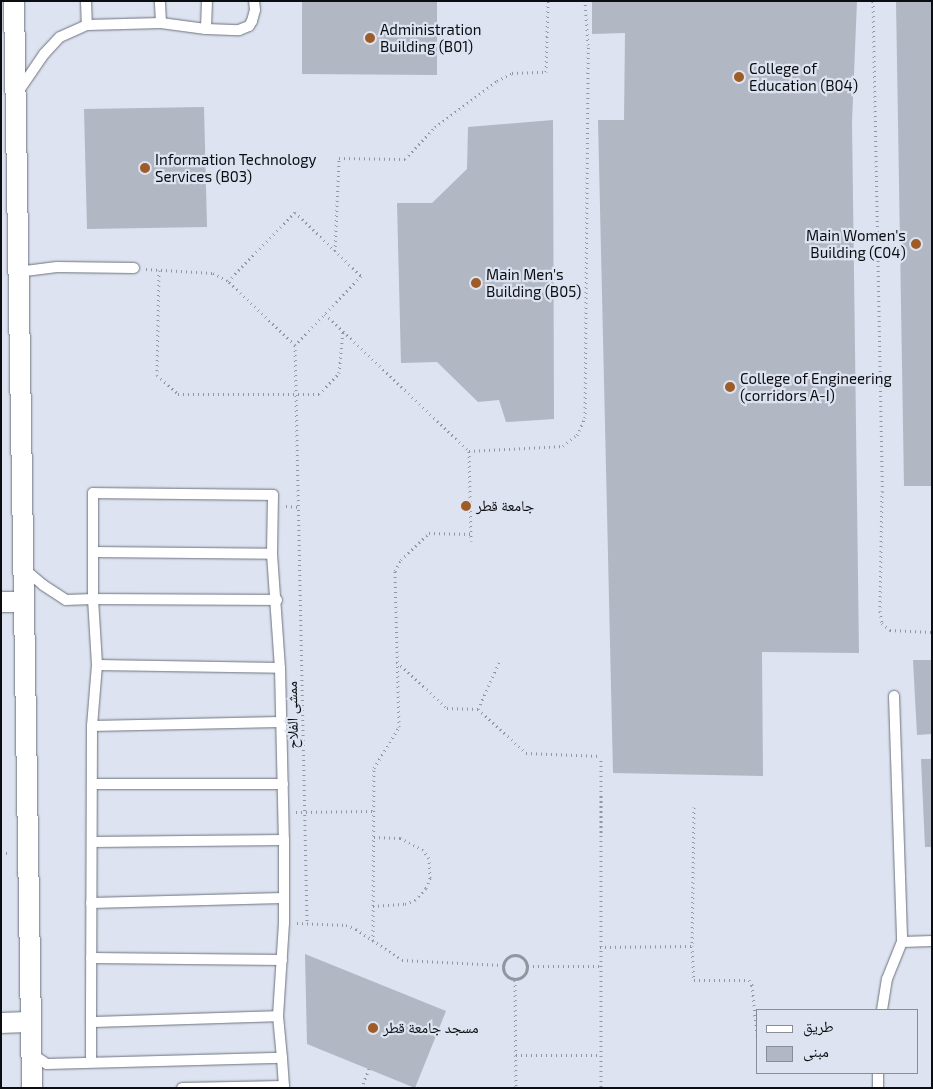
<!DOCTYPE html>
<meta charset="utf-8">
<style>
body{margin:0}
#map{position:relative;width:933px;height:1089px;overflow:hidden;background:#dde3f0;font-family:"Exo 2","Noto Naskh Arabic",sans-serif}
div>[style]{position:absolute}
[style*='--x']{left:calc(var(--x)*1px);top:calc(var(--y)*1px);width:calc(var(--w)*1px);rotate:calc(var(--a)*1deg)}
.building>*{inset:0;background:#b1b7c3}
.path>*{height:3px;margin-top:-1.5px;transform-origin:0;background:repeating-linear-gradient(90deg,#9296a0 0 1px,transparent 0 5px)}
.path>.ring{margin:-1.5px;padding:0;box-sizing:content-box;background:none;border:3px solid #9296a0;border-radius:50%}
.roads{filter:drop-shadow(0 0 1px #6d727e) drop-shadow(0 0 1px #6d727e)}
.service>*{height:10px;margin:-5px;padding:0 5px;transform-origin:5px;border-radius:5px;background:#fff}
.minor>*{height:20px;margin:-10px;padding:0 10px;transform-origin:10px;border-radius:10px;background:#fff}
.dots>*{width:14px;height:14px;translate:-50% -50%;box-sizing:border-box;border:2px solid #dde3f0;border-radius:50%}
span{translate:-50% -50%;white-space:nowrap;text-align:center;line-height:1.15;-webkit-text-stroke:4.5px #dde3f0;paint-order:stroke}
.poi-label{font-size:15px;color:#0b0d11}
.left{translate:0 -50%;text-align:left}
.right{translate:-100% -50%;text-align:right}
.street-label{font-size:15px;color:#0b0d11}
.frame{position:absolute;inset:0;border:2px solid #0b0d11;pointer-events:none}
.legend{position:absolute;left:756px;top:1009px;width:162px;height:65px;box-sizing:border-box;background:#dde3f0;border:1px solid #898d97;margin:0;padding:6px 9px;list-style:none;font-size:15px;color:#0b0d11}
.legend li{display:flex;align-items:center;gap:10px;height:25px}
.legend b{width:25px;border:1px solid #898d97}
</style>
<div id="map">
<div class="building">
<i style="clip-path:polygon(302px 1px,437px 1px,437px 75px,302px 74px)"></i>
<i style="clip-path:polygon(592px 1px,857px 1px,852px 122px,859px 653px,762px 652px,763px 776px,613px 773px,598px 120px,624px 120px,625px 33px,592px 34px)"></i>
<i style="clip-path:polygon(896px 1px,932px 1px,932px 486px,904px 486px)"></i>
<i style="clip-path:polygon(204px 107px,207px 227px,87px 229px,84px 109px)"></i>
<i style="clip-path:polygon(553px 120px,554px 419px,506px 422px,499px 400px,478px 402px,437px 362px,401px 363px,397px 203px,432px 203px,467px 169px,468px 127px)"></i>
<i style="clip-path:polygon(913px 660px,932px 660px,932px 734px,917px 735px)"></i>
<i style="clip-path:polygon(921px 759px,932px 759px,932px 847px,925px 847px)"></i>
<i style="clip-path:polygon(305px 954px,446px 1011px,415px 1088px,307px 1044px)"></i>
</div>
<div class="path">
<i style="--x:873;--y:1;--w:490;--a:88.9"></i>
<i style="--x:882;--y:491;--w:120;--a:91"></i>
<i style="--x:880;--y:611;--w:12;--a:81"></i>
<i style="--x:882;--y:623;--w:11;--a:41"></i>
<i style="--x:890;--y:630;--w:42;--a:2.7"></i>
<i style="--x:295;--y:212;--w:92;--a:44.1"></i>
<i style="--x:361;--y:276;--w:95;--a:133.7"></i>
<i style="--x:295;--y:345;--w:93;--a:-136.3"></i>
<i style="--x:228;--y:281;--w:96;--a:-45.8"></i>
<i style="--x:335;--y:251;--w:93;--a:-87.5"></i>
<i style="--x:339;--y:158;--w:66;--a:0.9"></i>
<i style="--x:405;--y:159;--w:44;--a:-46.8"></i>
<i style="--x:435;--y:127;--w:77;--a:-36.6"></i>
<i style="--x:497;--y:81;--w:17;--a:-28"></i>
<i style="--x:512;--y:73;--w:34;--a:-2"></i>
<i style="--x:546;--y:72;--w:71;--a:-88.4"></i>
<i style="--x:146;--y:269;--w:67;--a:3.4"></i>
<i style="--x:213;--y:273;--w:17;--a:28"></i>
<i style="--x:159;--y:270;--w:105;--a:91.1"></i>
<i style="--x:157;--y:375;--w:28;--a:42"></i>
<i style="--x:178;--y:394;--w:141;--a:0"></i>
<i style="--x:319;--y:394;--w:29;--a:-46"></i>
<i style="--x:339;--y:373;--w:42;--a:-84.6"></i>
<i style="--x:325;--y:314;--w:199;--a:43.6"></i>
<i style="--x:469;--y:451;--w:90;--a:88.7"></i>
<i style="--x:295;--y:345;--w:579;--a:88.81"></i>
<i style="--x:469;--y:451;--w:94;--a:-3"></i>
<i style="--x:563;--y:446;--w:18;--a:-38"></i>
<i style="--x:577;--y:435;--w:19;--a:-65"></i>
<i style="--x:585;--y:418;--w:373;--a:-89.5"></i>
<i style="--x:588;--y:45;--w:44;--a:-93.9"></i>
<i style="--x:286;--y:506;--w:12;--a:5"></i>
<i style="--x:397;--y:662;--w:68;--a:42.6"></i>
<i style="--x:447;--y:708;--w:31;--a:2"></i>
<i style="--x:478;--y:709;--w:65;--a:42.5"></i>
<i style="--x:526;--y:753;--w:75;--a:2.3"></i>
<i style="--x:601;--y:756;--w:332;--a:90"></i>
<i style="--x:478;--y:709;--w:54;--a:-65.8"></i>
<i style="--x:694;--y:807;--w:139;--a:90.8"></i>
<i style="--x:692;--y:946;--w:34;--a:87"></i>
<i style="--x:694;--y:980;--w:55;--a:0"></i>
<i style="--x:749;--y:980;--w:6;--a:59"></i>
<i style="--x:752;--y:985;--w:50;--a:84.3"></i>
<i style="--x:296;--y:812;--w:78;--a:-0.7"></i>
<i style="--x:1;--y:853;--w:8;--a:0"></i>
<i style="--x:373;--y:906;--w:32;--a:-4"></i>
<i style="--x:405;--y:904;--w:11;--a:-22"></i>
<i style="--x:415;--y:900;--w:16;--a:-47"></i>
<i style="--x:426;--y:888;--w:11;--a:-68"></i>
<i style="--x:430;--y:878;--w:20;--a:-93"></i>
<i style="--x:429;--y:858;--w:10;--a:-127"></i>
<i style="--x:423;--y:850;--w:26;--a:-152"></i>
<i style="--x:400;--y:838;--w:26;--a:-178"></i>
<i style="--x:297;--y:923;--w:49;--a:2.3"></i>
<i style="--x:346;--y:925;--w:11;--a:22"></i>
<i style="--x:356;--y:929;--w:55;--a:34"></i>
<i style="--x:402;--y:960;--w:100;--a:2.9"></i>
<i style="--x:373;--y:941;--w:173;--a:-89.7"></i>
<i style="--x:374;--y:768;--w:48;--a:-58.6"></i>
<i style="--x:399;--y:727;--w:156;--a:-91.5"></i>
<i style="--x:395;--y:571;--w:13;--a:-61"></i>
<i style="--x:401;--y:560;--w:39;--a:-44"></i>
<i style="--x:429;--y:533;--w:41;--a:1.4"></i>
<i style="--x:600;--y:947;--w:92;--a:-0.6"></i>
<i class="ring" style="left:503px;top:955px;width:21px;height:21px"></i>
<i style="--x:528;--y:966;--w:72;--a:0"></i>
<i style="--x:515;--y:980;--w:108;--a:89.5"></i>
<i style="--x:516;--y:1055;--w:85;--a:0"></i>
<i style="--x:361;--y:1088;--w:21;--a:-67"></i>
</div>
<div class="roads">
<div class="service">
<i style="--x:86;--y:1;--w:24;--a:88"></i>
<i style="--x:161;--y:23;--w:45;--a:7.6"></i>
<i style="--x:206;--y:29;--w:33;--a:2"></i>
<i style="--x:239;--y:30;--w:11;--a:-22"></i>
<i style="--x:249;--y:26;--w:6;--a:-59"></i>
<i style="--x:252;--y:21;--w:11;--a:-75"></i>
<i style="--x:255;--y:10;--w:9;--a:-96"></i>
<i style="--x:206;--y:29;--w:28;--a:-88"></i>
<i style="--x:18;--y:92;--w:46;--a:-55.6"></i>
<i style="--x:44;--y:54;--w:23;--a:-47"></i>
<i style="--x:60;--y:37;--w:30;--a:-24"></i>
<i style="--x:87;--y:25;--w:74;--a:-1.5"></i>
<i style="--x:161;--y:23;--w:22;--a:-93"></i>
<i style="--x:17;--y:272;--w:40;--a:-7.1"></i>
<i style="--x:57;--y:267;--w:77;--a:0.7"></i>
<i style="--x:93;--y:552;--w:179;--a:0.6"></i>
<i style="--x:23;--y:568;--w:26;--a:40"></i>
<i style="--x:43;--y:585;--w:27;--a:33"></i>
<i style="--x:66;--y:600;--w:27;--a:-2"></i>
<i style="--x:93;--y:599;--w:106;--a:-90"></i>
<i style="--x:93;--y:493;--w:180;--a:0.6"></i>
<i style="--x:273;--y:495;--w:59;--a:91"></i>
<i style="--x:272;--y:554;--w:114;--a:86"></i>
<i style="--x:280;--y:668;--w:172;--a:88.7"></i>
<i style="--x:284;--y:840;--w:83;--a:90"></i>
<i style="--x:284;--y:923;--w:93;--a:93.7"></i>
<i style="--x:278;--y:1016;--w:42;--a:84.6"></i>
<i style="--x:277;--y:600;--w:184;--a:-179.7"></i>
<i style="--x:93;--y:599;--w:66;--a:86.5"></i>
<i style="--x:97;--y:665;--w:61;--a:94.7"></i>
<i style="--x:92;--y:726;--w:296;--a:90.2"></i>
<i style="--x:91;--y:1022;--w:187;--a:-1.8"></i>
<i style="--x:97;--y:665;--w:183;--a:0.9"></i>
<i style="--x:894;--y:696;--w:246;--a:88.1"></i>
<i style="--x:902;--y:942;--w:30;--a:-2"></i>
<i style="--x:92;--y:726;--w:188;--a:-1.2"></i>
<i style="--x:92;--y:784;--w:191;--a:0"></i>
<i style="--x:92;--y:842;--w:192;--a:-0.6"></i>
<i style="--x:91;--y:903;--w:192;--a:-1.5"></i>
<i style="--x:91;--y:958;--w:191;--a:0.6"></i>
<i style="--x:882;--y:1010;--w:31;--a:-81"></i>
<i style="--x:887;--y:979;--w:40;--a:-68"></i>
<i style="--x:32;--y:1054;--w:18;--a:34"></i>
<i style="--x:47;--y:1064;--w:235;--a:-1.5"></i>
<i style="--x:282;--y:1058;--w:28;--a:86"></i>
<i style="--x:284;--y:1086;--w:102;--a:178.9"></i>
<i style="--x:91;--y:1062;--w:40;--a:-90"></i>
<i style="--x:878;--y:1073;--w:15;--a:90"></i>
</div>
<div class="minor">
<i style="--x:14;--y:1;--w:1087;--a:89.05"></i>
<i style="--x:1;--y:602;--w:23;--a:0"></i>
<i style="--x:1;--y:1023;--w:30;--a:-2"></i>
</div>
</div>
<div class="dots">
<i style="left:370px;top:38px;background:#9e5c28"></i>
<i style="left:739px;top:77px;background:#9e5c28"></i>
<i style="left:145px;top:168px;background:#9e5c28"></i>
<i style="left:916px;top:244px;background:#9e5c28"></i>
<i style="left:476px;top:283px;background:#9e5c28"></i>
<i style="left:730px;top:387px;background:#9e5c28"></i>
<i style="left:466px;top:506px;background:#9e5c28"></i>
<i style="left:373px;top:1028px;background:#9e5c28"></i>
</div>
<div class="poi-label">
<span class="left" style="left:380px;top:38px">Administration<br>Building (B01)</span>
<span class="left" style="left:749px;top:77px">College of<br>Education (B04)</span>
<span class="left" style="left:155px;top:168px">Information Technology<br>Services (B03)</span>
<span class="right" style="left:906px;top:244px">Main Women's<br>Building (C04)</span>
<span class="left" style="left:486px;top:283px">Main Men's<br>Building (B05)</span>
<span class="left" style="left:740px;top:387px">College of Engineering<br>(corridors A-I)</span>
<span class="left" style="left:476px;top:506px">جامعة قطر</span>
<span class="left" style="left:383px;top:1028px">مسجد جامعة قطر</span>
</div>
<div class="street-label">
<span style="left:292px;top:715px;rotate:-91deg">ممشى الفلاح</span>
</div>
<div class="frame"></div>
<ul class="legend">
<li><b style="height:6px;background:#fff"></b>طريق</li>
<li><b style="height:14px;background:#b1b7c3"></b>مبنى</li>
</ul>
</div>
